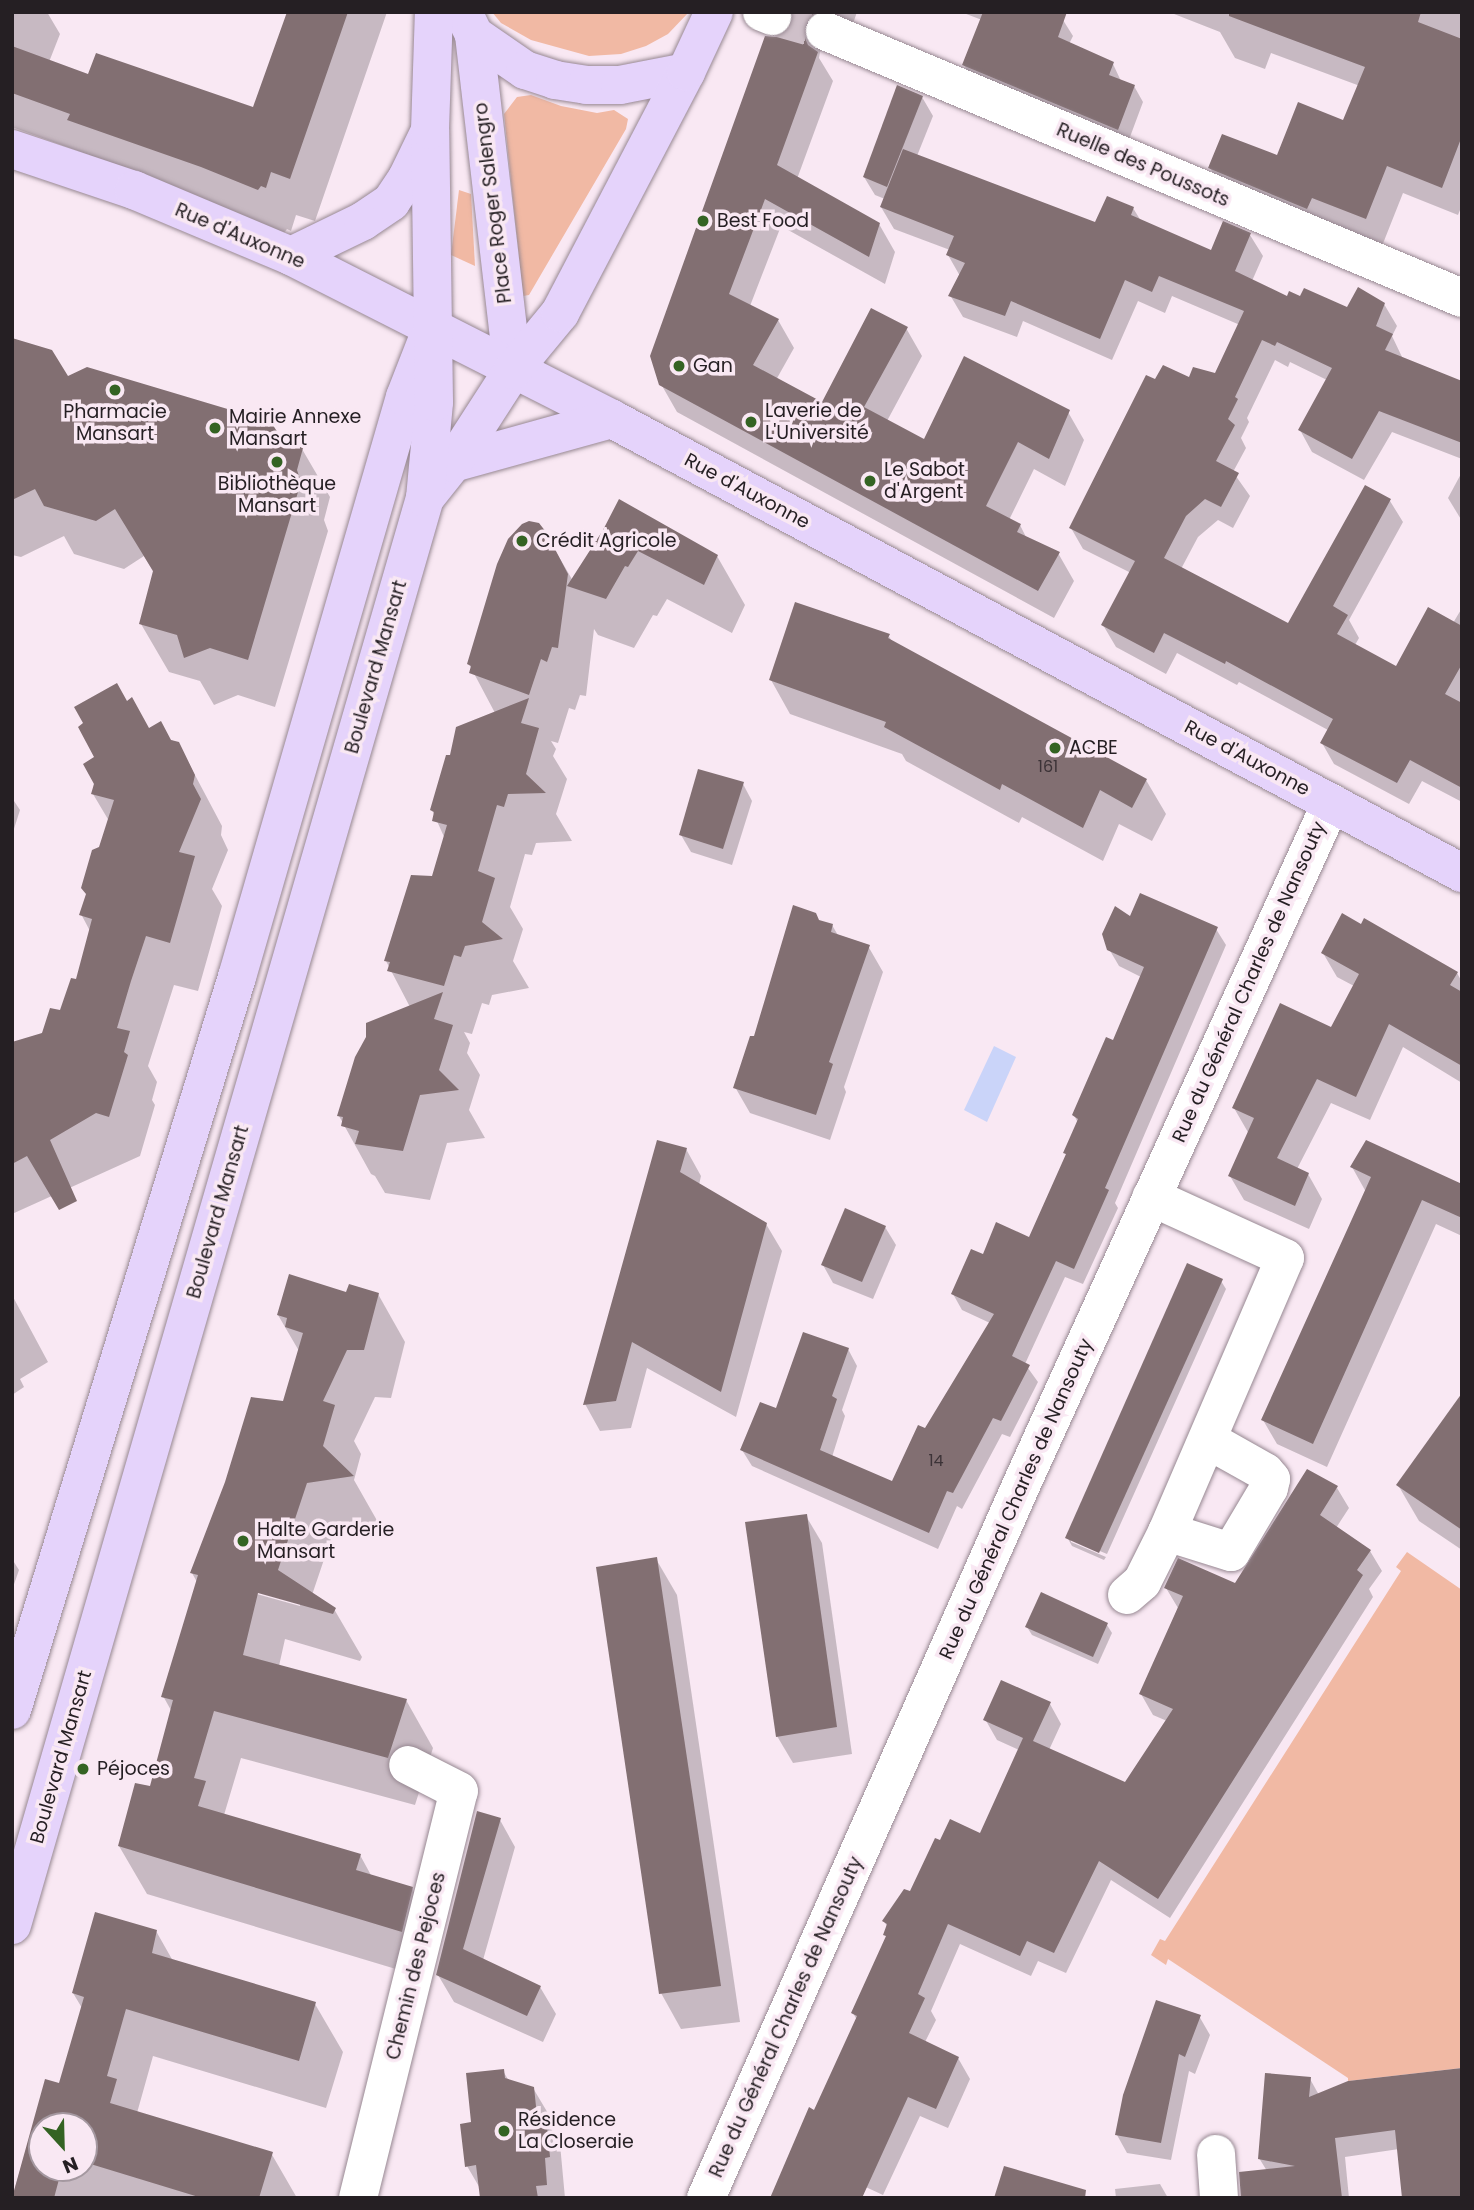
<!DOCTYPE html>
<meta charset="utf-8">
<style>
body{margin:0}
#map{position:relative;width:1474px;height:2210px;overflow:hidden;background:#f9e8f3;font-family:Poppins,sans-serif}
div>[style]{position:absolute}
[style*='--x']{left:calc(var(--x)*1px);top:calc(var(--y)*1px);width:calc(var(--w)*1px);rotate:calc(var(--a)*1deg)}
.green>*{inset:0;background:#f1b9a4}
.water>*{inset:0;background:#cad4f9}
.shadow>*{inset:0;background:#0003}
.building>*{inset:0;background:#826f72}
.minor-tunnel>*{height:38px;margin-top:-19px;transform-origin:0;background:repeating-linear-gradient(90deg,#cfc0c9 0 38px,transparent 0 57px)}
.roads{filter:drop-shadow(0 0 2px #978892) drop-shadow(0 0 2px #978892)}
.minor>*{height:38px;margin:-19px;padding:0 19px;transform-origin:19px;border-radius:19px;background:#fff}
.major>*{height:38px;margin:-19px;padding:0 19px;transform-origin:19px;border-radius:19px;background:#e5d3fb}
.dots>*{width:19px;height:19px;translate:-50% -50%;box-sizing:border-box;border:4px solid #f9e8f3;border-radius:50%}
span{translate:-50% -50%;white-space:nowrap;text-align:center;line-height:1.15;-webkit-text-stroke:7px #f9e8f3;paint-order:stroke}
.number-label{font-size:16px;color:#3c3337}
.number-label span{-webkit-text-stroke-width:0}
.street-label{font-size:19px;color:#251f23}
.poi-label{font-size:19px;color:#251f23}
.left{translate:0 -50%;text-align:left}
.frame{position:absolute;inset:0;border:14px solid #251f23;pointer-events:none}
.north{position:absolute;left:28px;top:2112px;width:70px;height:70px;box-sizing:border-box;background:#f9e8f3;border:2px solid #a498a0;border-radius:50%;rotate:158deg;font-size:19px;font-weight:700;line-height:28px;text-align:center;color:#251f23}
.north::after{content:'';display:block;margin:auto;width:24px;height:32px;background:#346323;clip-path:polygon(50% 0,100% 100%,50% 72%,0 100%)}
</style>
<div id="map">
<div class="green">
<i style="clip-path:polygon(492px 12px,689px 12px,668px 34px,646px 46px,621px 54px,589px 56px,531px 40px,501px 23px)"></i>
<i style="clip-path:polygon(531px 95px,561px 106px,597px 113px,614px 110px,628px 119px,626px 129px,529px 295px,523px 296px,504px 114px,517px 97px)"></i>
<i style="clip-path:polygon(459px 190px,471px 194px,475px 266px,451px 255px)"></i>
<i style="clip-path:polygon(1407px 1552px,1462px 1590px,1462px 2068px,1348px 2081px,1348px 2078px,1168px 1959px,1166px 1965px,1151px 1955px,1160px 1939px,1165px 1941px,1401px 1571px,1396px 1567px)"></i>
</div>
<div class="water">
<i style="clip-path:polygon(994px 1046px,1016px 1057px,987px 1122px,964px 1110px)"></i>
</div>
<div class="shadow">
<i style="clip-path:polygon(12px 12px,47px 12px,60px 34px,49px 62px,89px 76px,254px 110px,289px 12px,387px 12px,315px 221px,296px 215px,291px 231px,287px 229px,284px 233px,94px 164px,89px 155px,12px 127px)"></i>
<i style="clip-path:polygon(791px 12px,857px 12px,848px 38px,828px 41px,820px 52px,819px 58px,833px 81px,797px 179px,879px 224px,895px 252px,885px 284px,781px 226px,750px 306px,778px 320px,794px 348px,776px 380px,822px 404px,906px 328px,922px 356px,887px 421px,925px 441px,1068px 412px,1084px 440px,1065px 486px,1034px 469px,1009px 520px,1020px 525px,1027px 539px,1058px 553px,1074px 581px,1054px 618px,677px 412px,661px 384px,776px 39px,786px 35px,795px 18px)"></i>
<i style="clip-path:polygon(961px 12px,1044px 12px,1063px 20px,1073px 36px,1069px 44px,1113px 64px,1121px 81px,1134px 86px,1143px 102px,1127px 145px,973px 81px,964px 65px,982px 20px)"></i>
<i style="clip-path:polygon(1169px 12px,1462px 12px,1462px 205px,1458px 215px,1403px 193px,1382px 246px,1226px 195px,1210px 168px,1278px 158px,1344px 123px,1360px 86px,1271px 53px,1265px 69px,1235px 58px,1220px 32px)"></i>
<i style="clip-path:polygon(922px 97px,933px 116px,917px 156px,1096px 225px,1133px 208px,1141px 221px,1212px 252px,1250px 235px,1263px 256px,1252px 281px,1287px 298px,1348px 310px,1384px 304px,1397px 326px,1392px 336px,1403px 359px,1462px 383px,1462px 459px,1392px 432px,1364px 480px,1312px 452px,1300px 430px,1327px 380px,1290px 362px,1288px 367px,1275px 360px,1247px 418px,1249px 422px,1241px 438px,1246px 448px,1233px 472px,1250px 496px,1233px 528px,1218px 520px,1198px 537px,1181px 569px,1289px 625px,1366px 487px,1390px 501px,1403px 522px,1349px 620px,1359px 638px,1355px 645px,1397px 668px,1453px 623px,1462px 608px,1462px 802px,1422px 781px,1409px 804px,1334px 764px,1322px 743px,1328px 730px,1239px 682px,1237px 685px,1177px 653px,1166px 674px,1116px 647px,1103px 625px,1131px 573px,1083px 549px,1071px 528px,1156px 381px,1216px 375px,1240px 325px,1172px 296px,1165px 313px,1138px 301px,1112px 360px,1023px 321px,1017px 337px,963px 317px,950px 295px,960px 276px,948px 255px,950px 250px,894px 229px,881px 207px,885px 199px,875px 195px,864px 177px)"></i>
<i style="clip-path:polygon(12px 340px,67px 378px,302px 449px,330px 497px,324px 520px,328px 531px,275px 707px,238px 695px,214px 705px,200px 681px,169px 672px,141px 624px,154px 573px,144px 556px,124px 569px,74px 554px,64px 536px,21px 557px,12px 555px)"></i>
<i style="clip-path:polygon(1462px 472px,1462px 521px,1448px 498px)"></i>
<i style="clip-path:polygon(605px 531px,717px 556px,745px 605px,732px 633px,667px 599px,657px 616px,653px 615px,634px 648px,598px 635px,594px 629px,586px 696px,580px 695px,575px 710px,569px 708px,558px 743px,551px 741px,556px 749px,553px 756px,567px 779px,556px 814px,572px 841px,536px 843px,532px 855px,525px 854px,510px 907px,523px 929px,513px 961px,529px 988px,492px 995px,489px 1005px,482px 1003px,472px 1034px,464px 1032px,470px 1043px,467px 1053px,480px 1075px,469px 1110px,485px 1138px,447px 1143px,430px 1200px,385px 1193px,375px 1176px,371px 1174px,339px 1116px,410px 1007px,386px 961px,434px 877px,445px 839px,432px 810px,451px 758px,495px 713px,469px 664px,545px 533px,573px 581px)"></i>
<i style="clip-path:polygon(888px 635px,893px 643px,1146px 780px,1166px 814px,1152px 841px,1119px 824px,1103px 861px,1022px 817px,1019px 823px,906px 761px,902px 754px,790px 714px,771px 680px)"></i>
<i style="clip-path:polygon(127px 703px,149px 730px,178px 743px,222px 826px,221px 835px,228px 850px,212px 889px,222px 906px,198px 991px,174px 985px,148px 1066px,157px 1082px,152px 1100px,155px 1105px,140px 1156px,12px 1214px,12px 1066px,61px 1012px,77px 981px,90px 931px,81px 914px,109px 821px,93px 794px,96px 758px)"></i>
<i style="clip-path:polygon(743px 784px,752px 801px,732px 865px,691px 852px,681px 835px)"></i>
<i style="clip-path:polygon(12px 798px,20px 810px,12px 835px)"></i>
<i style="clip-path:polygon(1131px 918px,1216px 929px,1226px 945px,1115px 1203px,1118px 1208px,1083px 1284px,1065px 1277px,1025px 1364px,1038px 1382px,1010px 1437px,1002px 1434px,962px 1509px,957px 1506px,938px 1549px,752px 1466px,742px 1450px,777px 1410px,848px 1349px,857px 1366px,842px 1410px,845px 1416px,832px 1457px,893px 1484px,990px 1323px,962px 1310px,953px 1294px,984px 1257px,1030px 1239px,1067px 1156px,1065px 1153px,1078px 1123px,1074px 1115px,1114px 1042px,1141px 977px,1119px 966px,1109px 949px)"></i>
<i style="clip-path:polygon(819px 922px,832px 925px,839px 937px,868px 946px,883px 972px,844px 1087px,846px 1092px,830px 1140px,750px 1113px,735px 1087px,755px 1038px)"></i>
<i style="clip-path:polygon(1323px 953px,1457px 973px,1462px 982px,1462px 1083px,1403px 1047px,1370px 1120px,1331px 1103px,1297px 1169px,1308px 1174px,1322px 1199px,1309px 1229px,1244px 1200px,1230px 1176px,1249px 1134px,1234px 1108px,1332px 1030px,1354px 986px,1337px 977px)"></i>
<i style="clip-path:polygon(686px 1149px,701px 1176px,699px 1185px,766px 1224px,782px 1251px,736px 1417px,647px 1368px,631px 1428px,600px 1431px,585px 1404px)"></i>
<i style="clip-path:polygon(1352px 1167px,1462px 1186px,1462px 1236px,1436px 1224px,1327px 1467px,1277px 1444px,1263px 1420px,1366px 1192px)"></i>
<i style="clip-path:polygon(885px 1227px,896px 1245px,873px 1299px,833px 1283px,823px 1265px)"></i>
<i style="clip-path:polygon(1221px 1281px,1226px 1289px,1107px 1554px,1071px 1539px,1071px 1542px,1106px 1557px,1104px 1560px,1072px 1546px,1067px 1537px)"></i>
<i style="clip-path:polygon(evenodd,347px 1294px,378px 1294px,405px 1342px,391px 1398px,375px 1397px,354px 1441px,361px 1454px,354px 1480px,379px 1524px,334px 1530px,312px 1595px,334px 1609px,362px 1657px,360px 1661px,285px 1639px,279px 1666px,406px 1700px,433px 1748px,415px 1805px,241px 1758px,224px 1815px,360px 1855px,372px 1877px,412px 1888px,439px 1936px,429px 1979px,147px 1894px,119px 1846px,151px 1788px,172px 1712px,163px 1696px,197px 1582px,192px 1573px,284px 1403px,299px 1351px,278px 1315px,347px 1294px,250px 1589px,300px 1603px,300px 1606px,249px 1592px,250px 1589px)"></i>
<i style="clip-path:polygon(12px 1295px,48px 1362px,20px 1379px,24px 1387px,12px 1395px)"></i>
<i style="clip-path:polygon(1462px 1394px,1462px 1550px,1419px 1521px,1398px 1485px)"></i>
<i style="clip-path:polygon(1337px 1488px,1349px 1508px,1336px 1528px,1370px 1551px,1382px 1571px,1369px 1589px,1373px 1597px,1170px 1918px,1111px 1880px,1066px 1973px,1038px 1961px,1031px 1976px,960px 1944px,931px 2011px,936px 2020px,925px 2042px,958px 2058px,970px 2079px,948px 2128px,920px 2116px,883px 2195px,857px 2183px,815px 2112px,857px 2020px,853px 2013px,887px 1938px,885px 1934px,888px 1928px,884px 1921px,911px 1894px,941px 1843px,981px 1836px,1019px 1750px,997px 1740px,985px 1719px,1050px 1704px,1061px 1724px,1049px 1750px,1126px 1784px,1167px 1721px,1153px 1715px,1141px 1694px,1178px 1608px,1166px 1588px,1236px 1585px)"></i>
<i style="clip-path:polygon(806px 1516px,822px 1543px,852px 1754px,793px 1763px,777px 1736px)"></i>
<i style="clip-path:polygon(12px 1559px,19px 1570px,12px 1590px)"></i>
<i style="clip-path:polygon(656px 1559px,677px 1595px,740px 2022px,681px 2029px,661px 1993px)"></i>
<i style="clip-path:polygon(1107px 1625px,1112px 1633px,1098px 1664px,1032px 1635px,1027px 1627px)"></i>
<i style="clip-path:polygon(500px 1820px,515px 1847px,483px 1960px,540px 1987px,556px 2014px,543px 2042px,454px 2002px,438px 1975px)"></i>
<i style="clip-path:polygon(evenodd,156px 1931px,173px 1961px,315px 2004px,343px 2052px,326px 2108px,153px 2056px,137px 2113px,271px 2153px,297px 2198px,12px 2198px,46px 2081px,60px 2085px,82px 2008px,73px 1993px,156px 1931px,42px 2126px,84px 2126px,84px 2168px,42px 2168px,42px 2126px)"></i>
<i style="clip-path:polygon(1199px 2016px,1210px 2035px,1195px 2074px,1189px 2071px,1171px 2160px,1127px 2153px,1117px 2135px)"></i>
<i style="clip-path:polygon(503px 2071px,509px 2081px,533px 2088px,549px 2115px,550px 2127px,560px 2144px,565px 2198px,482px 2198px,481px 2190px,467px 2166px,473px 2124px)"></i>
<i style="clip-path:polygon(1310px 2079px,1319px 2095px,1453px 2149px,1399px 2149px,1345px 2157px,1349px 2198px,1252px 2198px,1267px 2171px,1259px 2158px)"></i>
<i style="clip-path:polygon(1160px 2184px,1168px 2198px,1116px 2198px,1115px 2189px)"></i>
</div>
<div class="building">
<i style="clip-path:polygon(287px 12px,348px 12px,290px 179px,271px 172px,266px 188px,261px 186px,258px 190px,201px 167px,67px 120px,70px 114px,12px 93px,12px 46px,88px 74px,96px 53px,253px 107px)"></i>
<i style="clip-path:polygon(793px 12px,815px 12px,805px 22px,803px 33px,808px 45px,818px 52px,777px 165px,880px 223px,869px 257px,765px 199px,729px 294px,779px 319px,753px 365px,822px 402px,871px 308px,908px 327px,864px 407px,924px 439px,964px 356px,1070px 410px,1049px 459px,1018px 442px,986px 506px,1021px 524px,1017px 532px,1060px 552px,1038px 591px,659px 385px,650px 356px,765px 36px,776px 37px,786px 33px,792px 23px)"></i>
<i style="clip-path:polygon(983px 12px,1067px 12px,1058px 37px,1114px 62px,1109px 75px,1135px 85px,1118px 130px,962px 65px)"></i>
<i style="clip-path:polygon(1229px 12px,1421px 12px,1418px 22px,1462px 39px,1462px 136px,1442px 188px,1387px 166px,1366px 219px,1312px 198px,1307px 209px,1208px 168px,1222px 134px,1277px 155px,1298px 102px,1343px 120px,1365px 67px,1229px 16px)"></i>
<i style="clip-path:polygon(897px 85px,923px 96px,887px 187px,863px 177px)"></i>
<i style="clip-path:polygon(903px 149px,1095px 222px,1107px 196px,1134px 207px,1131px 215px,1211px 250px,1223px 221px,1251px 233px,1235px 271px,1287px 296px,1289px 291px,1300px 296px,1304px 288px,1347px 307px,1358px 287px,1385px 303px,1376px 326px,1393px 334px,1385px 350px,1462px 381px,1462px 443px,1379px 411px,1352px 459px,1298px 430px,1332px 368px,1277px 342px,1275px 346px,1262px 340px,1235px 397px,1238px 399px,1228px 419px,1235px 425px,1216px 461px,1239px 473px,1221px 507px,1205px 499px,1186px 516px,1164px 558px,1288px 623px,1365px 485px,1391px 499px,1333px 606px,1348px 615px,1337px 634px,1396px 666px,1428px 607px,1462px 626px,1462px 664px,1445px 694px,1462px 703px,1462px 788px,1410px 760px,1397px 783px,1320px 743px,1333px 719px,1226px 661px,1225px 664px,1164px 633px,1154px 653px,1101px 625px,1135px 561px,1069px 528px,1146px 375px,1155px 379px,1163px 365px,1189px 377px,1193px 367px,1215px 373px,1244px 311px,1159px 276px,1152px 292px,1125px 280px,1100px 339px,1011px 301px,1005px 316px,948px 296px,965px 263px,946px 255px,954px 236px,880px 207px)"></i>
<i style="clip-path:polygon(12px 338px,52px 350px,68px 376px,87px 367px,271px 422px,283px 441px,303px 448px,297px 470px,301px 482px,248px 660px,210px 648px,184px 658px,177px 635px,139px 624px,153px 571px,115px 509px,96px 521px,44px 506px,35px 489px,12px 500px)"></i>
<i style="clip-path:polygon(619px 499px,718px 555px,704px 585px,638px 551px,628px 567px,625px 566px,606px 599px,567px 586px,603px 530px)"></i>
<i style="clip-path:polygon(529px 521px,539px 523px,546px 532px,568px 574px,558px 648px,552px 647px,547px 662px,541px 659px,529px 695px,469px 673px,471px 666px,467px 664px,497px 564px,508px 539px,522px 524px)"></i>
<i style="clip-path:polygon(795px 602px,890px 634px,888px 638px,1147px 779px,1132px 808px,1100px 790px,1083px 828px,1002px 784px,1000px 790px,884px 727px,886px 722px,769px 680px)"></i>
<i style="clip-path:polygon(117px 683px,127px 701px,132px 697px,149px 728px,161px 721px,171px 740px,179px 742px,195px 775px,193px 784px,201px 799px,179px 852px,195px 856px,170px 943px,146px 936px,131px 981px,117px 1028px,130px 1031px,124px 1052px,128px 1055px,109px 1117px,96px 1113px,50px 1140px,77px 1201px,59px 1210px,27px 1156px,12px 1164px,12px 1042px,42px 1033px,50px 1008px,60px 1010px,71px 978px,76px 979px,92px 919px,79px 915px,86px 894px,81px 888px,92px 850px,99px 847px,114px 800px,91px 794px,94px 784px,83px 764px,94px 757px,78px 727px,83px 723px,74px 707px)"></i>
<i style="clip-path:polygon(529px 698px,521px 723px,539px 728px,526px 774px,546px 793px,508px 794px,504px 807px,497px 805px,478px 871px,495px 878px,482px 922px,503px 939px,465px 946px,461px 957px,454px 955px,444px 986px,387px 971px,390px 962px,384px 961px,411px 875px,432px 876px,447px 825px,432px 821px,434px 812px,430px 810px,446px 755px,450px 755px,456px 727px)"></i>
<i style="clip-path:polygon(698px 769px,744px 782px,723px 849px,679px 835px)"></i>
<i style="clip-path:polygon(1140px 893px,1218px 927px,1105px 1188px,1109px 1190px,1074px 1269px,1056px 1261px,1012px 1356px,1030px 1365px,1001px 1421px,993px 1418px,953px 1493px,947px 1491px,929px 1533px,740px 1450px,760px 1402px,776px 1408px,803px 1332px,849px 1348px,832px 1396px,837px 1399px,820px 1450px,892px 1481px,918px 1425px,925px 1428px,994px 1314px,951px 1294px,971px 1249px,983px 1254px,996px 1222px,1029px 1237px,1066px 1154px,1063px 1153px,1078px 1119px,1072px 1115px,1106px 1037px,1113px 1040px,1144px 967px,1107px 950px,1102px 934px,1115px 906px,1130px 916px)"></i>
<i style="clip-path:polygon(793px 905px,816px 913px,819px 920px,833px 924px,831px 932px,870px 945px,829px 1062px,833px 1064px,816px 1115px,733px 1088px,750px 1036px,754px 1036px)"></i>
<i style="clip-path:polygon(1342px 913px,1361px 924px,1364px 918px,1458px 972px,1450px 985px,1462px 992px,1462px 1066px,1389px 1024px,1356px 1097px,1317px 1079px,1277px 1158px,1309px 1173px,1295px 1206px,1228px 1176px,1254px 1118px,1232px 1108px,1280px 1003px,1331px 1027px,1359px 974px,1321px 953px)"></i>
<i style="clip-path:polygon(443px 992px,434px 1019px,453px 1025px,439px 1070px,459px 1090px,420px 1095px,403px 1151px,355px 1144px,359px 1131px,341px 1126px,343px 1117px,337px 1116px,355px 1057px,366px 1037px,366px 1023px)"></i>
<i style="clip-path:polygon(657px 1140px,687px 1148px,680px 1172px,767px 1223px,721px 1392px,632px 1342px,616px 1401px,583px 1405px)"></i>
<i style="clip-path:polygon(1366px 1140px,1462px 1184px,1462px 1218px,1422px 1200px,1313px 1444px,1261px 1420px,1371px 1177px,1350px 1167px)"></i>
<i style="clip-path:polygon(845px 1208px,886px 1226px,862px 1282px,821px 1265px)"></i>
<i style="clip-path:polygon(1187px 1263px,1223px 1279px,1099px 1553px,1065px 1538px)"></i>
<i style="clip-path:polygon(289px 1274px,346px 1292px,349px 1284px,379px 1293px,364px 1350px,347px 1350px,323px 1401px,335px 1405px,323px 1446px,354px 1476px,307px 1483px,278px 1570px,336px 1608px,333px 1614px,258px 1593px,243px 1655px,407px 1699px,388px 1758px,214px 1711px,194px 1778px,206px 1781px,198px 1806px,361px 1854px,356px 1870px,413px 1887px,402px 1932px,118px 1846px,135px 1783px,150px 1786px,173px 1700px,161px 1697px,198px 1575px,190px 1573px,225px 1482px,251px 1397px,283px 1401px,303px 1333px,285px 1327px,287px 1318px,277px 1315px)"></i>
<i style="clip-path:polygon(1462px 1393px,1462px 1530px,1396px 1485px)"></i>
<i style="clip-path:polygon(1307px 1469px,1338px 1486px,1320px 1515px,1371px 1550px,1357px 1570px,1363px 1575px,1158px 1899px,1099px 1861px,1054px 1953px,1027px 1941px,1020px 1956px,948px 1924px,918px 1994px,925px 1998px,909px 2033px,959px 2057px,936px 2109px,908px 2097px,862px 2198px,770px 2198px,809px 2107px,814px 2110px,857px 2016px,851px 2013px,886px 1936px,883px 1935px,887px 1924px,882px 1921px,904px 1889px,910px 1891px,935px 1838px,940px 1840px,950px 1819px,980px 1833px,1023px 1738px,983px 1720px,1001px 1680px,1051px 1702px,1033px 1741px,1125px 1782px,1173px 1709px,1139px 1694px,1183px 1596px,1164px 1588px,1178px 1558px,1235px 1583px)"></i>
<i style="clip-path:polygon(807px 1514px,837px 1727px,776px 1737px,745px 1522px)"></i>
<i style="clip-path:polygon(657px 1557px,721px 1986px,659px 1994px,596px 1567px)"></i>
<i style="clip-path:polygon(1041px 1592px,1108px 1623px,1093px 1657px,1025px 1627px)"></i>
<i style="clip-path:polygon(477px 1811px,501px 1818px,463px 1949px,541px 1986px,527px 2016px,436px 1975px)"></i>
<i style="clip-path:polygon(95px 1912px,157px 1930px,152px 1953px,316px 2002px,299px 2061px,126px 2009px,107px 2076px,117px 2079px,110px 2103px,273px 2152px,259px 2198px,202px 2198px,84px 2162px,84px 2126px,42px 2126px,42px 2168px,62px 2168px,54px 2198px,12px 2198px,45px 2079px,59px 2083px,84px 1997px,72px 1993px)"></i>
<i style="clip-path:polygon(1156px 2000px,1201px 2015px,1185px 2057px,1179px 2054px,1161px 2143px,1115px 2135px,1123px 2095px)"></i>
<i style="clip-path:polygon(1462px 2068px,1462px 2198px,1402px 2198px,1395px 2130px,1335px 2138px,1342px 2198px,1241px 2198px,1239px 2172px,1295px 2166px,1258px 2159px,1265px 2073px,1311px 2077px,1309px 2097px,1348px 2081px)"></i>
<i style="clip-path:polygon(504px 2069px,505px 2078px,534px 2087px,537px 2116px,546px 2116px,550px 2157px,545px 2158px,547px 2185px,536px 2186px,538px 2198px,480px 2198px,476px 2165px,465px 2167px,460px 2124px,471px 2122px,466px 2073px)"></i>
<i style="clip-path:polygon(1004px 2166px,1086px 2190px,1085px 2198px,994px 2198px)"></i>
</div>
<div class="minor-tunnel">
<i style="--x:772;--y:16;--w:55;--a:15.8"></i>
</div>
<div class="roads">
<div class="minor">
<i style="--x:762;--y:12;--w:11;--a:22"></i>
<i style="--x:825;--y:31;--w:691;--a:22.74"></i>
<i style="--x:1167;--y:1532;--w:67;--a:17.4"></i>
<i style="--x:1231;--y:1552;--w:74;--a:-59.3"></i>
<i style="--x:1269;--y:1488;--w:9;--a:-77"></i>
<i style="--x:1271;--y:1479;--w:9;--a:-131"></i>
<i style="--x:1265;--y:1472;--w:65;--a:-150.7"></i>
<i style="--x:1127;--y:1595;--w:20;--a:-41"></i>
<i style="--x:1142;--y:1582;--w:56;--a:-63.4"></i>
<i style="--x:1167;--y:1532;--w:298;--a:-66.7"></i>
<i style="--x:1285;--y:1258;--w:147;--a:-155.5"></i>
<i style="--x:1216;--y:2154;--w:44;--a:86.1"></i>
<i style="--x:358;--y:2198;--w:419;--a:-76.1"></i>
<i style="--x:459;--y:1791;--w:57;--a:-153"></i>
<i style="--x:706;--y:2198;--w:784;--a:-66.15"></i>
<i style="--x:1023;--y:1481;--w:745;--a:-65.57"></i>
</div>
<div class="major">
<i style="--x:463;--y:12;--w:25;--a:64"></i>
<i style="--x:474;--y:35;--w:337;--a:83.4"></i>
<i style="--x:474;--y:35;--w:62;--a:34.5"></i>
<i style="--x:525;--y:70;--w:32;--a:18"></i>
<i style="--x:555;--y:80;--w:31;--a:9"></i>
<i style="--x:586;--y:85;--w:34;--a:0"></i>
<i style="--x:620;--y:85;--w:67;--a:-11.1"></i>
<i style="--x:12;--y:149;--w:129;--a:18.6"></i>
<i style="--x:134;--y:190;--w:170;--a:22.8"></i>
<i style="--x:291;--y:256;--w:360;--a:26.9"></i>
<i style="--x:612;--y:419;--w:964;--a:28.11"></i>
<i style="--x:291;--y:256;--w:80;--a:-25.9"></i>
<i style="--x:363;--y:221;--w:34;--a:-34"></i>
<i style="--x:391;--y:202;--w:29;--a:-56"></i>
<i style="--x:407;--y:178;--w:48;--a:-64"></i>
<i style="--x:453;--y:463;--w:165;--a:-15.5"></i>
<i style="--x:425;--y:498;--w:45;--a:-51.3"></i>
<i style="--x:453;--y:463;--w:111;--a:-57.2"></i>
<i style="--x:513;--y:370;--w:74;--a:-50.5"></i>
<i style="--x:560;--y:313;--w:272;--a:-62.4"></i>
<i style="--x:686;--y:72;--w:66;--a:-65"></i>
<i style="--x:12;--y:1710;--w:767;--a:-72.94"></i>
<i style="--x:237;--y:977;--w:604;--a:-73.85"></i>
<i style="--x:405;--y:397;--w:58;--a:-68.7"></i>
<i style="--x:12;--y:1925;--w:1486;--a:-73.86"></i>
<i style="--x:425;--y:498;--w:96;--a:-84.6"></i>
<i style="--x:434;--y:402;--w:272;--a:-90.8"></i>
<i style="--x:430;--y:130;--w:118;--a:-88.1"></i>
</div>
</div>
<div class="dots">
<i style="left:703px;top:221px;background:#346323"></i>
<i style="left:679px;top:366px;background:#346323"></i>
<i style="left:115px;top:390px;background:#346323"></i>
<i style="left:751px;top:422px;background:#346323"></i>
<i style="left:215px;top:428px;background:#346323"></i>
<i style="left:277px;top:462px;background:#346323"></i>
<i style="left:870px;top:481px;background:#346323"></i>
<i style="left:522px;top:541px;background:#346323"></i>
<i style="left:1055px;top:748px;background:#346323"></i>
<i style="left:243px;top:1541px;background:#346323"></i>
<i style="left:83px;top:1769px;background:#346323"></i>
<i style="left:504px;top:2131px;background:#346323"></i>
</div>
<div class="number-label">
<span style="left:1048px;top:767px">161</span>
<span style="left:936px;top:1461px">14</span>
</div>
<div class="street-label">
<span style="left:1143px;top:165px;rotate:23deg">Ruelle des Poussots</span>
<span style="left:493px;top:203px;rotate:-97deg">Place Roger Salengro</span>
<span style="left:240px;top:236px;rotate:23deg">Rue d'Auxonne</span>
<span style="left:747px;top:491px;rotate:28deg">Rue d'Auxonne</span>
<span style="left:376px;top:667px;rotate:-74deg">Boulevard Mansart</span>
<span style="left:1247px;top:758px;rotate:28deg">Rue d'Auxonne</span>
<span style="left:1249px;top:982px;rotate:-66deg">Rue du Général Charles de Nansouty</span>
<span style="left:218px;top:1212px;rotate:-74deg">Boulevard Mansart</span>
<span style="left:1016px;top:1499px;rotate:-66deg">Rue du Général Charles de Nansouty</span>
<span style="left:61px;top:1757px;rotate:-74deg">Boulevard Mansart</span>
<span style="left:416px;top:1966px;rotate:-76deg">Chemin des Pejoces</span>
<span style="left:786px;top:2017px;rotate:-66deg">Rue du Général Charles de Nansouty</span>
</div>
<div class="poi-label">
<span class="left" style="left:717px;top:221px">Best Food</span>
<span class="left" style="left:693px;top:366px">Gan</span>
<span class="left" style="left:765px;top:422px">Laverie de<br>L'Université</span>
<span style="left:115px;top:423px">Pharmacie<br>Mansart</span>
<span class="left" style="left:229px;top:428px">Mairie Annexe<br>Mansart</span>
<span class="left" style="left:884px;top:481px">Le Sabot<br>d'Argent</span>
<span style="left:277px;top:495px">Bibliothèque<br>Mansart</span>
<span class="left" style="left:536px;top:541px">Crédit Agricole</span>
<span class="left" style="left:1069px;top:748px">ACBE</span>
<span class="left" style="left:257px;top:1541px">Halte Garderie<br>Mansart</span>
<span class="left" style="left:97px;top:1769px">Péjoces</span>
<span class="left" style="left:518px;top:2131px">Résidence<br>La Closeraie</span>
</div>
<div class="frame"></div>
<div class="north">N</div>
</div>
